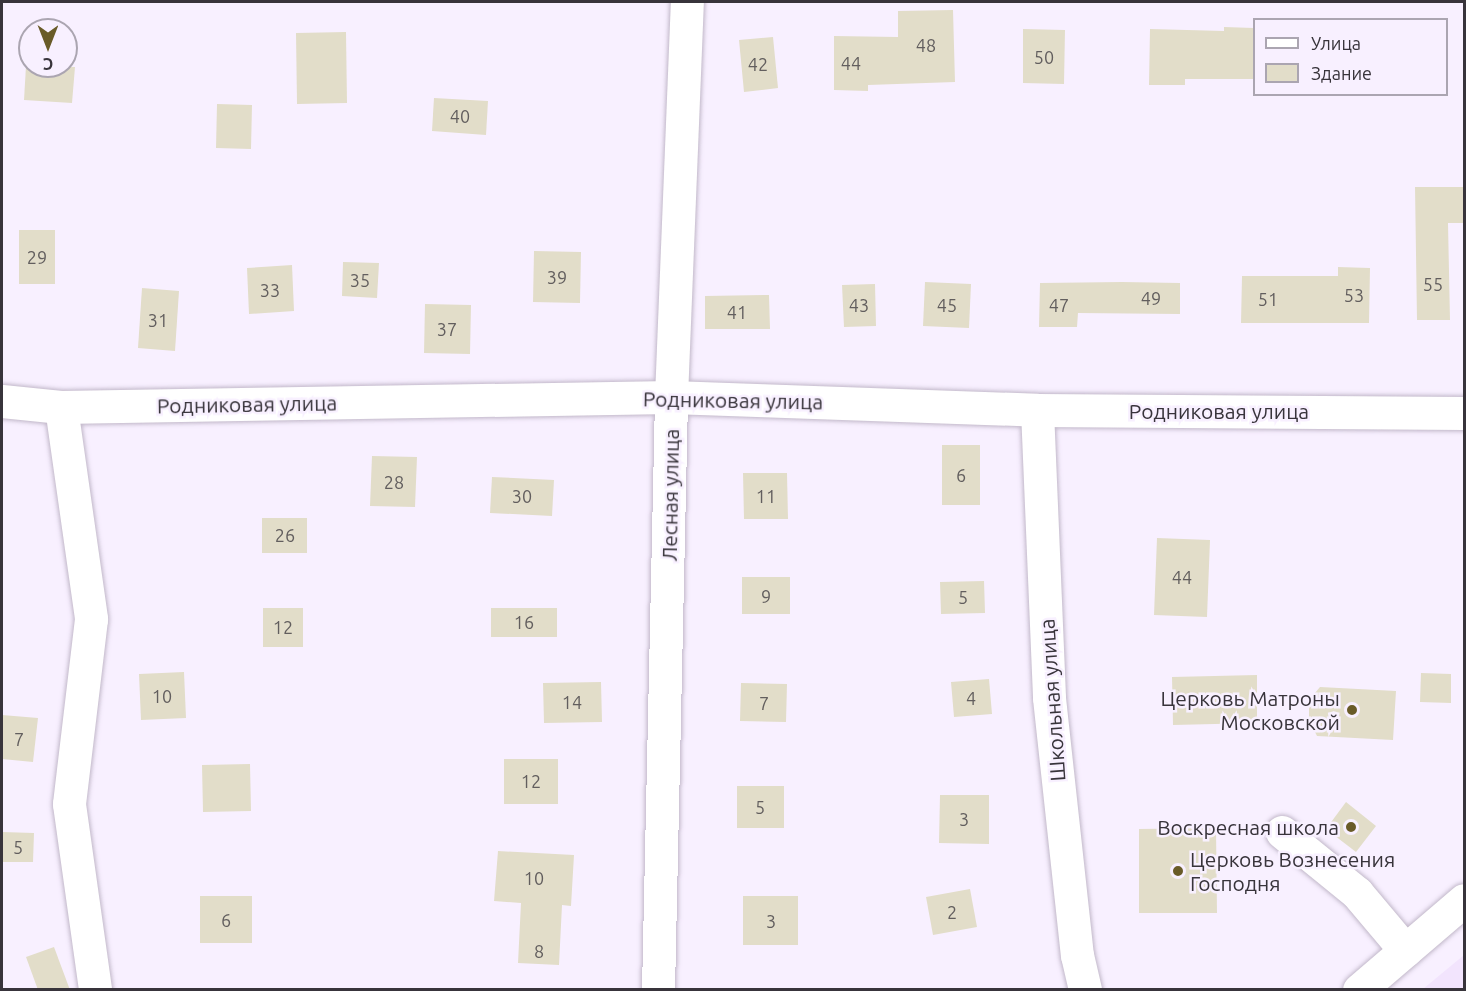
<!DOCTYPE html>
<meta charset="utf-8">
<style>
body{margin:0}
#map{position:relative;width:1466px;height:991px;overflow:hidden;background:#f8f0ff;font-family:Ubuntu,sans-serif}
div>[style]{position:absolute}
[style*='--x']{left:calc(var(--x)*1px);top:calc(var(--y)*1px);width:calc(var(--w)*1px);rotate:calc(var(--a)*1deg)}
.built>*{inset:0;background:#f2e4fd}
.building>*{inset:0;background:#e2ddc9}
.roads{filter:drop-shadow(0 0 2px #c2b8ca) drop-shadow(0 0 2px #c2b8ca)}
.minor>*{height:33px;margin:-16.5px;padding:0 16.5px;transform-origin:16.5px;border-radius:16.5px;background:#fff}
.dots>*{width:16px;height:16px;translate:-50% -50%;box-sizing:border-box;border:3px solid #f8f0ff;border-radius:50%}
span{translate:-50% -50%;white-space:nowrap;text-align:center;line-height:1.15;-webkit-text-stroke:5px #f8f0ff;paint-order:stroke}
.number-label{font-size:18px;color:#625e5e}
.number-label span{-webkit-text-stroke-width:0}
.street-label{font-size:21px;color:#38343b}
.poi-label{font-size:21px;color:#38343b}
.right{translate:-100% -50%;text-align:right}
.left{translate:0 -50%;text-align:left}
.frame{position:absolute;inset:0;border:3px solid #38343b;pointer-events:none}
.legend{position:absolute;left:1253px;top:18px;width:195px;height:78px;box-sizing:border-box;background:#f8f0ff;border:2px solid #aba5b1;margin:0;padding:8px 10px;list-style:none;font-size:18px;color:#38343b}
.legend li{display:flex;align-items:center;gap:12px;height:30px}
.legend b{width:30px;border:2px solid #aba5b1}
.north{position:absolute;left:18px;top:18px;width:60px;height:60px;box-sizing:border-box;background:#f8f0ff;border:2px solid #aba5b1;border-radius:50%;rotate:180deg;font-size:16px;font-weight:700;line-height:24px;text-align:center;color:#38343b}
.north::after{content:'';display:block;margin:auto;width:21px;height:27px;background:#695b28;clip-path:polygon(50% 0,100% 100%,50% 72%,0 100%)}
</style>
<div id="map">
<div class="built">
<i style="clip-path:polygon(1464px 955px,1464px 989px,1423px 989px)"></i>
</div>
<div class="building">
<i style="clip-path:polygon(953px 10px,955px 82px,868px 85px,868px 91px,834px 90px,834px 36px,898px 37px,898px 11px)"></i>
<i style="clip-path:polygon(1224px 27px,1254px 28px,1254px 79px,1185px 79px,1185px 85px,1149px 85px,1150px 29px,1224px 31px)"></i>
<i style="clip-path:polygon(1023px 29px,1065px 30px,1064px 84px,1023px 83px)"></i>
<i style="clip-path:polygon(346px 32px,347px 103px,297px 104px,296px 33px)"></i>
<i style="clip-path:polygon(773px 37px,778px 88px,744px 92px,739px 40px)"></i>
<i style="clip-path:polygon(26px 66px,75px 67px,72px 103px,24px 100px)"></i>
<i style="clip-path:polygon(434px 98px,488px 101px,486px 135px,432px 131px)"></i>
<i style="clip-path:polygon(217px 104px,252px 105px,251px 149px,216px 148px)"></i>
<i style="clip-path:polygon(1415px 187px,1464px 187px,1464px 223px,1448px 223px,1450px 320px,1417px 320px)"></i>
<i style="clip-path:polygon(19px 230px,55px 230px,55px 284px,19px 284px)"></i>
<i style="clip-path:polygon(534px 251px,581px 252px,580px 303px,533px 302px)"></i>
<i style="clip-path:polygon(343px 262px,379px 263px,377px 298px,342px 296px)"></i>
<i style="clip-path:polygon(292px 265px,294px 311px,249px 314px,247px 268px)"></i>
<i style="clip-path:polygon(1338px 267px,1370px 268px,1369px 323px,1241px 323px,1242px 276px,1338px 276px)"></i>
<i style="clip-path:polygon(925px 282px,971px 284px,969px 328px,923px 326px)"></i>
<i style="clip-path:polygon(1122px 282px,1180px 283px,1180px 314px,1078px 313px,1077px 327px,1039px 327px,1040px 283px)"></i>
<i style="clip-path:polygon(875px 284px,876px 326px,844px 327px,842px 285px)"></i>
<i style="clip-path:polygon(142px 288px,179px 291px,175px 351px,138px 348px)"></i>
<i style="clip-path:polygon(769px 295px,770px 329px,705px 329px,705px 296px)"></i>
<i style="clip-path:polygon(425px 304px,471px 305px,470px 354px,424px 353px)"></i>
<i style="clip-path:polygon(942px 445px,980px 445px,980px 505px,942px 505px)"></i>
<i style="clip-path:polygon(372px 456px,417px 457px,415px 507px,370px 506px)"></i>
<i style="clip-path:polygon(743px 473px,787px 473px,788px 519px,744px 519px)"></i>
<i style="clip-path:polygon(492px 477px,554px 480px,552px 516px,490px 513px)"></i>
<i style="clip-path:polygon(262px 518px,307px 518px,307px 553px,262px 553px)"></i>
<i style="clip-path:polygon(1157px 538px,1210px 540px,1207px 617px,1154px 615px)"></i>
<i style="clip-path:polygon(742px 577px,790px 577px,790px 614px,742px 614px)"></i>
<i style="clip-path:polygon(984px 581px,985px 613px,941px 614px,940px 582px)"></i>
<i style="clip-path:polygon(263px 608px,303px 608px,303px 647px,263px 647px)"></i>
<i style="clip-path:polygon(491px 608px,557px 608px,557px 637px,491px 637px)"></i>
<i style="clip-path:polygon(184px 672px,186px 718px,141px 720px,139px 674px)"></i>
<i style="clip-path:polygon(1421px 673px,1451px 674px,1451px 703px,1420px 702px)"></i>
<i style="clip-path:polygon(1257px 675px,1257px 723px,1173px 725px,1172px 677px)"></i>
<i style="clip-path:polygon(989px 679px,992px 714px,954px 717px,951px 682px)"></i>
<i style="clip-path:polygon(601px 682px,602px 722px,544px 723px,543px 683px)"></i>
<i style="clip-path:polygon(741px 683px,787px 684px,786px 722px,740px 721px)"></i>
<i style="clip-path:polygon(1320px 687px,1396px 691px,1393px 740px,1317px 736px,1309px 720px,1309px 700px)"></i>
<i style="clip-path:polygon(2px 715px,38px 718px,33px 762px,2px 759px)"></i>
<i style="clip-path:polygon(504px 759px,558px 759px,558px 804px,504px 804px)"></i>
<i style="clip-path:polygon(250px 764px,251px 811px,203px 812px,202px 765px)"></i>
<i style="clip-path:polygon(737px 786px,784px 786px,784px 828px,737px 828px)"></i>
<i style="clip-path:polygon(940px 795px,989px 795px,989px 844px,939px 843px)"></i>
<i style="clip-path:polygon(1346px 802px,1376px 826px,1356px 852px,1326px 829px)"></i>
<i style="clip-path:polygon(1216px 828px,1217px 913px,1139px 913px,1139px 829px)"></i>
<i style="clip-path:polygon(2px 832px,34px 833px,33px 862px,2px 862px)"></i>
<i style="clip-path:polygon(498px 851px,574px 855px,571px 906px,562px 905px,559px 965px,518px 963px,521px 903px,494px 901px)"></i>
<i style="clip-path:polygon(970px 889px,977px 927px,933px 935px,926px 897px)"></i>
<i style="clip-path:polygon(200px 896px,252px 896px,252px 943px,200px 943px)"></i>
<i style="clip-path:polygon(743px 896px,798px 896px,798px 945px,743px 945px)"></i>
<i style="clip-path:polygon(54px 947px,70px 990px,38px 990px,26px 957px)"></i>
</div>
<div class="roads">
<div class="minor">
<i style="--x:2;--y:401;--w:59;--a:5.8"></i>
<i style="--x:61;--y:407;--w:610;--a:-0.94"></i>
<i style="--x:671;--y:397;--w:366;--a:2"></i>
<i style="--x:1037;--y:410;--w:427;--a:0.4"></i>
<i style="--x:61;--y:407;--w:214;--a:81.9"></i>
<i style="--x:91;--y:619;--w:186;--a:96.8"></i>
<i style="--x:69;--y:804;--w:188;--a:82"></i>
<i style="--x:1037;--y:410;--w:288;--a:87.6"></i>
<i style="--x:1049;--y:698;--w:259;--a:83.8"></i>
<i style="--x:1077;--y:955;--w:36;--a:77"></i>
<i style="--x:1282;--y:832;--w:97;--a:39.1"></i>
<i style="--x:1357;--y:893;--w:75;--a:49.9"></i>
<i style="--x:658;--y:990;--w:593;--a:-88.74"></i>
<i style="--x:671;--y:397;--w:395;--a:-87.7"></i>
<i style="--x:1359;--y:990;--w:138;--a:-40.6"></i>
</div>
</div>
<div class="dots">
<i style="left:1352px;top:710px;background:#695b28"></i>
<i style="left:1351px;top:827px;background:#695b28"></i>
<i style="left:1178px;top:871px;background:#695b28"></i>
</div>
<div class="number-label">
<span style="left:926px;top:45px">48</span>
<span style="left:1044px;top:57px">50</span>
<span style="left:851px;top:63px">44</span>
<span style="left:758px;top:64px">42</span>
<span style="left:460px;top:116px">40</span>
<span style="left:37px;top:257px">29</span>
<span style="left:557px;top:277px">39</span>
<span style="left:360px;top:280px">35</span>
<span style="left:1433px;top:284px">55</span>
<span style="left:270px;top:290px">33</span>
<span style="left:1354px;top:295px">53</span>
<span style="left:1151px;top:298px">49</span>
<span style="left:1268px;top:299px">51</span>
<span style="left:859px;top:305px">43</span>
<span style="left:947px;top:305px">45</span>
<span style="left:1059px;top:305px">47</span>
<span style="left:737px;top:312px">41</span>
<span style="left:158px;top:320px">31</span>
<span style="left:447px;top:329px">37</span>
<span style="left:961px;top:475px">6</span>
<span style="left:394px;top:482px">28</span>
<span style="left:522px;top:496px">30</span>
<span style="left:766px;top:496px">11</span>
<span style="left:285px;top:535px">26</span>
<span style="left:1182px;top:577px">44</span>
<span style="left:766px;top:596px">9</span>
<span style="left:963px;top:597px">5</span>
<span style="left:524px;top:622px">16</span>
<span style="left:283px;top:627px">12</span>
<span style="left:162px;top:696px">10</span>
<span style="left:971px;top:698px">4</span>
<span style="left:572px;top:702px">14</span>
<span style="left:764px;top:703px">7</span>
<span style="left:19px;top:739px">7</span>
<span style="left:531px;top:781px">12</span>
<span style="left:760px;top:807px">5</span>
<span style="left:964px;top:819px">3</span>
<span style="left:18px;top:847px">5</span>
<span style="left:534px;top:878px">10</span>
<span style="left:952px;top:912px">2</span>
<span style="left:226px;top:920px">6</span>
<span style="left:771px;top:921px">3</span>
<span style="left:539px;top:951px">8</span>
</div>
<div class="street-label">
<span style="left:733px;top:400px;rotate:1deg">Родниковая улица</span>
<span style="left:247px;top:404px;rotate:-1deg">Родниковая улица</span>
<span style="left:1219px;top:411px">Родниковая улица</span>
<span style="left:670px;top:495px;rotate:-89deg">Лесная улица</span>
<span style="left:1052px;top:700px;rotate:-94deg">Школьная улица</span>
</div>
<div class="poi-label">
<span class="right" style="left:1340px;top:710px">Церковь Матроны<br>Московской</span>
<span class="right" style="left:1339px;top:827px">Воскресная школа</span>
<span class="left" style="left:1190px;top:871px">Церковь Вознесения<br>Господня</span>
</div>
<div class="frame"></div>
<ul class="legend">
<li><b style="height:8px;background:#fff"></b>Улица</li>
<li><b style="height:16px;background:#e2ddc9"></b>Здание</li>
</ul>
<div class="north">С</div>
</div>
